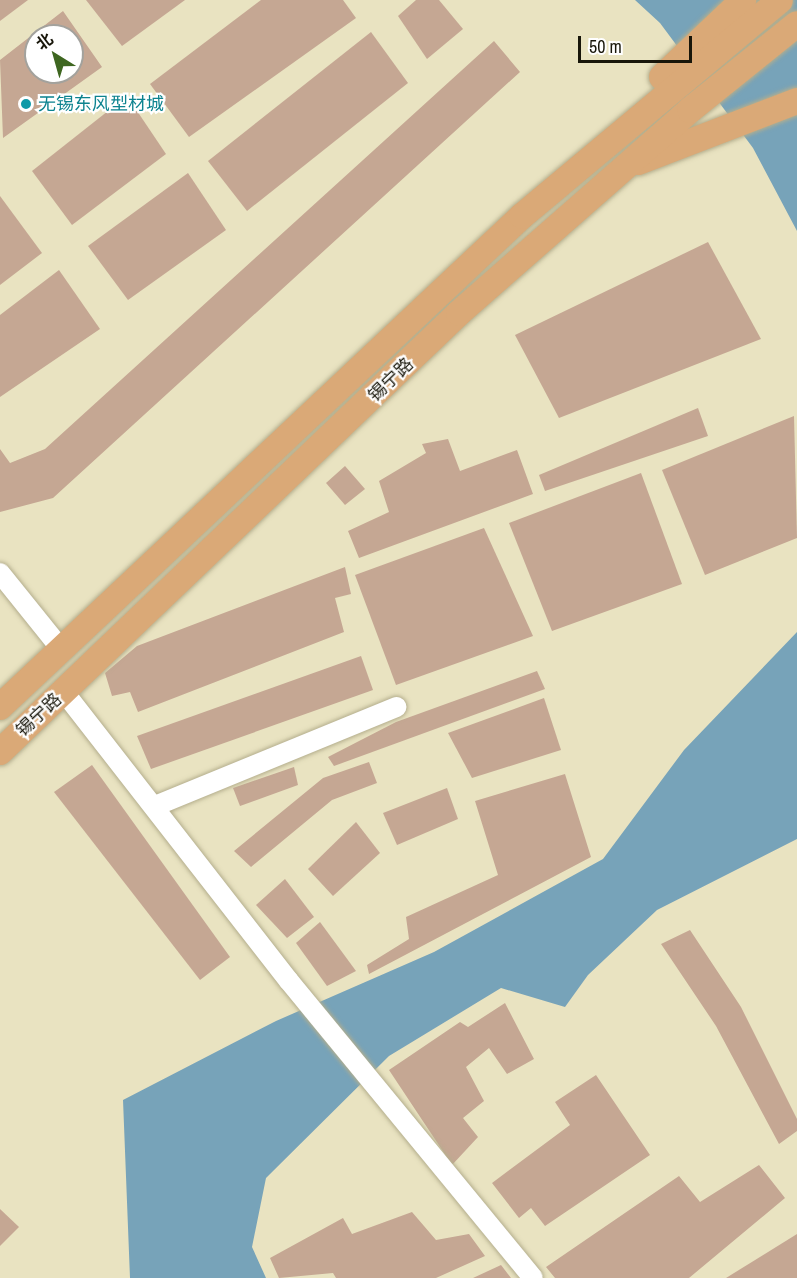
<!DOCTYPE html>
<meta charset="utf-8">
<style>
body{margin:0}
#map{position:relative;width:797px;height:1278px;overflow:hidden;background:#e9e3c1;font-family:"Archivo Narrow","Noto Sans SC",sans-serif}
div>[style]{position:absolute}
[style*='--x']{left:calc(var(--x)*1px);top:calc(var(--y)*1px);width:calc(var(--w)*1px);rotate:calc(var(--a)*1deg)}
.water>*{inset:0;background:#77a3b9}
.building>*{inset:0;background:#c5a793}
.roads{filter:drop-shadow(0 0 2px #b4ae8d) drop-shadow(0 0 2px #b4ae8d)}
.minor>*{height:20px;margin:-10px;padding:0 10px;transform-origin:10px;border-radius:10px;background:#fff}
.major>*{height:26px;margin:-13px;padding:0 13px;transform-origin:13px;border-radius:13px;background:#daa977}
.dots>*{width:16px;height:16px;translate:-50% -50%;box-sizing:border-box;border:3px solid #fff;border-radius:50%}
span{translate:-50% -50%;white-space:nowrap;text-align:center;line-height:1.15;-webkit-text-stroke:4.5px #fff;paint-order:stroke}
.culture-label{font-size:18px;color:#0d838f}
.left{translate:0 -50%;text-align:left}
.street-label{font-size:18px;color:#18160a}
.north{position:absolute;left:24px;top:24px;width:60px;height:60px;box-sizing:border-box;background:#fff;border:2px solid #a3a29d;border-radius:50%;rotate:323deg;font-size:16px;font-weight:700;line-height:24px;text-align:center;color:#18160a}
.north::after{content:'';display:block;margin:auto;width:21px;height:27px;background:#3e6620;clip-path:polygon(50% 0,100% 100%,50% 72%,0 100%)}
.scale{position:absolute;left:578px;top:36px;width:114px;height:27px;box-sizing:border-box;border:3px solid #18160a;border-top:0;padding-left:8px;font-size:18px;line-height:21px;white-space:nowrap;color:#18160a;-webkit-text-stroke:4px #fff;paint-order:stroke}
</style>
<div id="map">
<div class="water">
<i style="clip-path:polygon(635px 0,797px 0,797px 231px,753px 148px,660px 23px)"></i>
<i style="clip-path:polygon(797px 632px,797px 839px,657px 910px,588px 975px,565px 1007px,501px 988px,389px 1056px,266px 1178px,252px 1247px,266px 1278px,130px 1278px,123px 1100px,276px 1021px,434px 952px,603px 859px,684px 750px)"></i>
</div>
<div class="building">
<i style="clip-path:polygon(0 0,28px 0,0 21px)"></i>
<i style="clip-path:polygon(86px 0,185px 0,122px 46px)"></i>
<i style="clip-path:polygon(261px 0,343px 0,356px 18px,189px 137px,150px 84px)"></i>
<i style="clip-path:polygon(416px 0,439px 0,463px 29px,427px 59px,398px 16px)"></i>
<i style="clip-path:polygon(evenodd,63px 11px,102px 67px,3px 138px,0 60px,63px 11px,36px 36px,72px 36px,72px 72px,36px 72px,36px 36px)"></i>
<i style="clip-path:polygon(371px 32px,408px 83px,247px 211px,208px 161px)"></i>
<i style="clip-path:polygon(494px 41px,520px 72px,53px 498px,0 512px,0 449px,10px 463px,45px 449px)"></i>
<i style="clip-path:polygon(127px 96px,166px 154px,72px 225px,32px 171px)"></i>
<i style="clip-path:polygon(188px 173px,226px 230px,128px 300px,88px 246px)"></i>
<i style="clip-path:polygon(0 196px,42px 253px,0 285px)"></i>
<i style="clip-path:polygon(708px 242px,761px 339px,559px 418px,515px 335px)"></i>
<i style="clip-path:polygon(59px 270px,100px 329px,0 397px,0 315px)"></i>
<i style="clip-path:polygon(698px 408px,708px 436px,545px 491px,539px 475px)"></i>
<i style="clip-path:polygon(794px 416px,797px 538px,705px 575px,662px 470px)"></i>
<i style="clip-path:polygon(448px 439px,460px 471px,517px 450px,533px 494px,359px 558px,348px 531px,389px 512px,379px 481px,426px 453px,422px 444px)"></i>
<i style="clip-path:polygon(345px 466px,365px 489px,345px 505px,326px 483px)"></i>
<i style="clip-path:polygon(641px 473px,682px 584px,552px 631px,509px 523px)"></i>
<i style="clip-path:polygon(484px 528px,533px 636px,396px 685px,355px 575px)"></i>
<i style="clip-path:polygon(345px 567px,351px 594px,335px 598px,344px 632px,138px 712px,130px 692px,112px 696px,105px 673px,137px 646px)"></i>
<i style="clip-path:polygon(361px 656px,373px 690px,151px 769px,137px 736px)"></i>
<i style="clip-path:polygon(537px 671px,545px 689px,334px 766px,328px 757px,396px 722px)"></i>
<i style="clip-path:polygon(544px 698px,561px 750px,472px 778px,448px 733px)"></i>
<i style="clip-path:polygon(369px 762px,377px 783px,332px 800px,251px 867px,234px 851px,323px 778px)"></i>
<i style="clip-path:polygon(92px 765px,230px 957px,200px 980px,54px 792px)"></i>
<i style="clip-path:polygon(294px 767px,298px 785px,240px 806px,233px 788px)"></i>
<i style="clip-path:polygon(565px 774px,591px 857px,369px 974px,367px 965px,409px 939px,406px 917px,498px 875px,475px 801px)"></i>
<i style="clip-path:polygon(447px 788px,458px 819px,397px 845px,383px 813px)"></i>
<i style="clip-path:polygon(356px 822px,380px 853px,333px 896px,308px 869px)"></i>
<i style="clip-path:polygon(285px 879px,314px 917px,287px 938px,256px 905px)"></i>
<i style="clip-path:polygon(320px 922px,356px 971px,327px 986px,296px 943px)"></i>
<i style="clip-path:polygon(690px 930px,741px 1007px,797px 1119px,797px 1131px,779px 1144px,716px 1026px,661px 944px)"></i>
<i style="clip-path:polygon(505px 1003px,534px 1059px,507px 1074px,489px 1048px,466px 1067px,484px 1101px,463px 1118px,478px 1137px,452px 1165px,389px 1070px,460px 1022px,468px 1027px)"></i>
<i style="clip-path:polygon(596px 1075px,650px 1155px,545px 1226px,531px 1208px,519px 1218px,492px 1183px,570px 1125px,555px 1102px)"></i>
<i style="clip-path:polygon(759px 1165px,785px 1198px,689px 1278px,555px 1278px,546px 1267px,679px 1176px,700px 1202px)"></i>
<i style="clip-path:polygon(0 1209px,19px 1227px,0 1246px)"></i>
<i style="clip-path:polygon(412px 1212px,436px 1240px,469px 1234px,485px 1256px,436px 1278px,336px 1278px,333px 1273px,279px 1278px,270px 1258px,343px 1218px,352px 1234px)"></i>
<i style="clip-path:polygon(797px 1234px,797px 1278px,726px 1278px)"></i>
<i style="clip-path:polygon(501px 1265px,511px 1278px,473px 1278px)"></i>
</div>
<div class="roads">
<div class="minor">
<i style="--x:0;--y:573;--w:97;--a:51.2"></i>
<i style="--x:64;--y:692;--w:366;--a:52.1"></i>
<i style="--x:289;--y:981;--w:384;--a:50.6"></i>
<i style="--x:155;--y:806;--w:261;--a:-22.3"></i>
</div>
<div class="major">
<i style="--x:662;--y:77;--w:112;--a:-43.5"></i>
<i style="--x:638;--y:162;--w:170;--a:-21"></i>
<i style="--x:0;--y:707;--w:717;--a:-43.25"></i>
<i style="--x:522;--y:216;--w:336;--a:-39.9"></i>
<i style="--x:0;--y:752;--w:635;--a:-43.72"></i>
<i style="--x:459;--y:313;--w:308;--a:-41.3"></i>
<i style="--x:690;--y:110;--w:137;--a:-38.8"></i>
</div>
</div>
<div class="dots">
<i style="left:26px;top:104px;background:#0f9aa8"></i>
</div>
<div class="culture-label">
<span class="left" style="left:38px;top:104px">无锡东风型材城</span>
</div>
<div class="street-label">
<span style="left:391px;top:380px;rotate:-44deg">锡宁路</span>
<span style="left:39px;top:715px;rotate:-43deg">锡宁路</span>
</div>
<div class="north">北</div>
<div class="scale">50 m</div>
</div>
